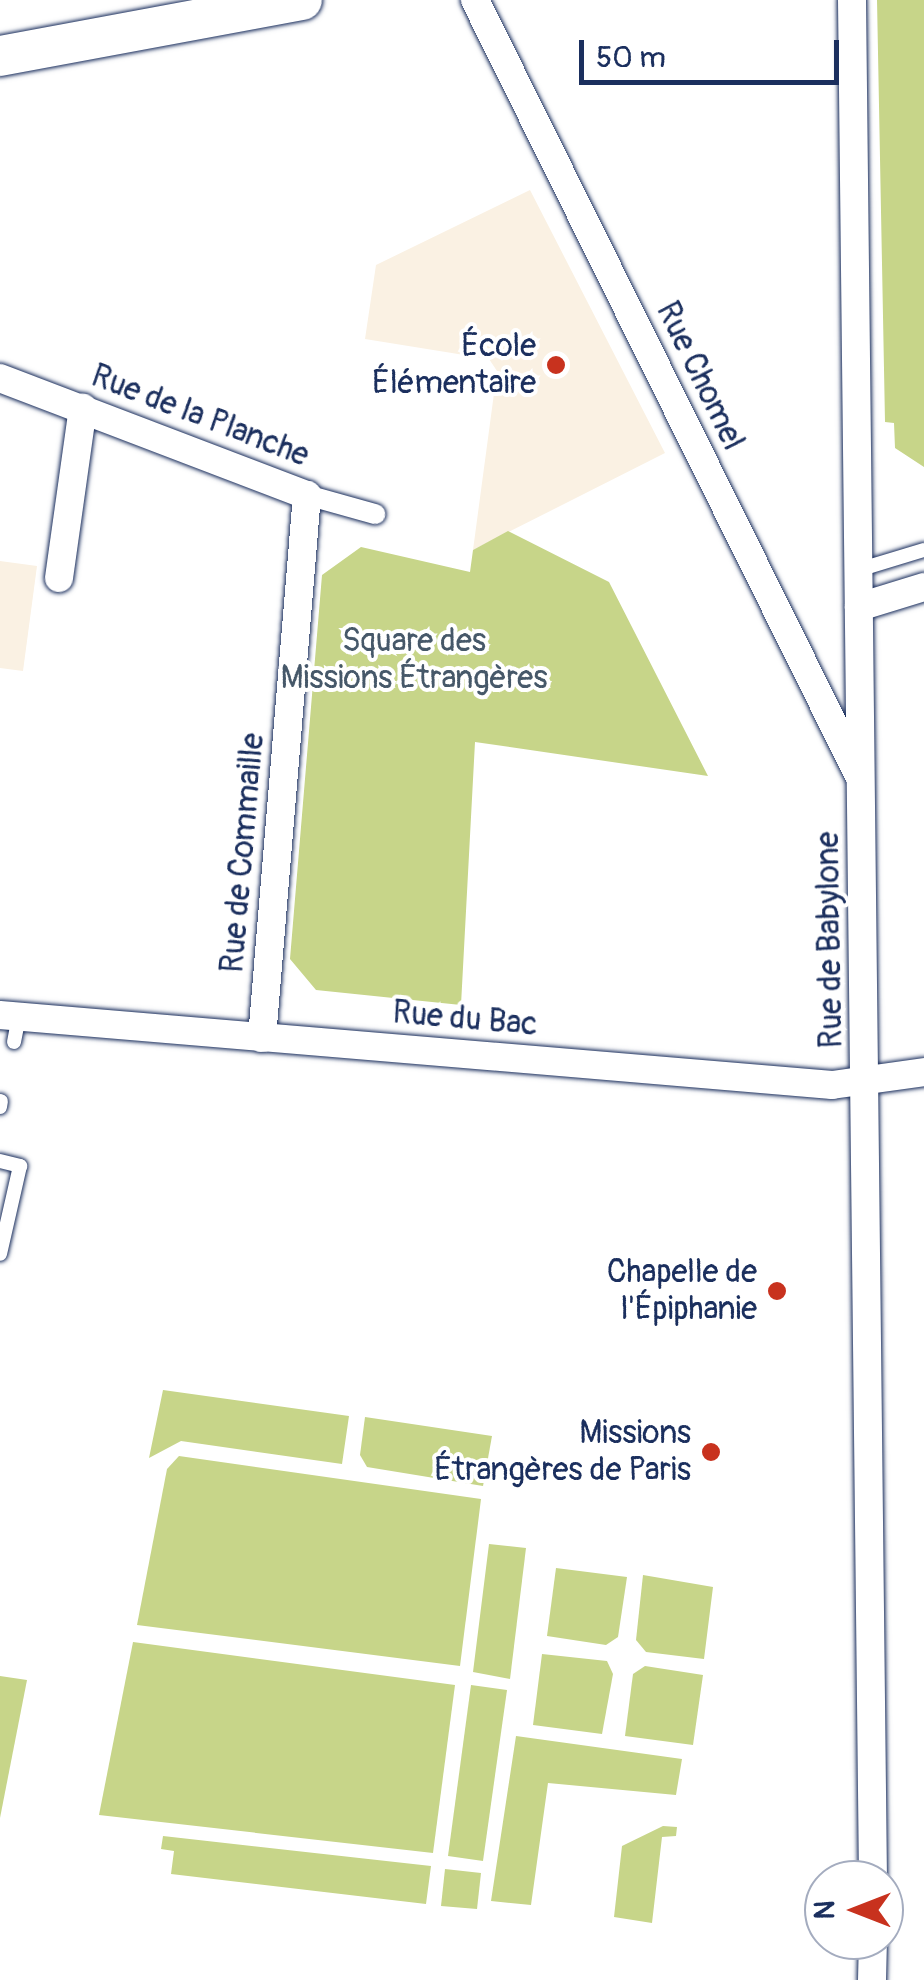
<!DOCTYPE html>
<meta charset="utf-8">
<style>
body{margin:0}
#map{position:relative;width:924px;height:1980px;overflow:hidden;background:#fff;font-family:Pangolin,sans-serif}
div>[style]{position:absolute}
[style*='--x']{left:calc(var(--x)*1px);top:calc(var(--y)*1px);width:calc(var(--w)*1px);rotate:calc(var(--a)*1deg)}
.built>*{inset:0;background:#faf1e3}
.green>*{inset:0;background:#c7d589}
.roads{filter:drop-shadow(0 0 2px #1b2f5e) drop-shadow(0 0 2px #1b2f5e)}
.service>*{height:14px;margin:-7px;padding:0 7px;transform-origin:7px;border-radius:7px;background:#fff}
.pedestrian>*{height:20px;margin:-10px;padding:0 10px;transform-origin:10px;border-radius:10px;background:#fff}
.minor>*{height:28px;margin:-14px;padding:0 14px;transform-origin:14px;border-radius:14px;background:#fff}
.secondary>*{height:40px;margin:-20px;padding:0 20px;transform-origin:20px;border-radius:20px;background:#fff}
.dots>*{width:28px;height:28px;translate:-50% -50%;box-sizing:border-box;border:5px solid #fff;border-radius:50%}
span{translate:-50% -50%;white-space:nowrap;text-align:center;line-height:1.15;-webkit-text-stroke:8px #fff;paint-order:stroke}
.poi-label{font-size:32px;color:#1b2f5e}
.right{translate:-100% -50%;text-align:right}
.street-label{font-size:32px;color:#1b2f5e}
.park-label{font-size:32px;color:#465869}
.north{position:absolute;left:804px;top:1860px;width:100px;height:100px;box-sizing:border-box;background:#fff;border:2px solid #a4acbf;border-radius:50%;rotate:270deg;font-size:28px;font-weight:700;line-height:40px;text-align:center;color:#1b2f5e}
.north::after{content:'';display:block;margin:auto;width:35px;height:45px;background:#c8321e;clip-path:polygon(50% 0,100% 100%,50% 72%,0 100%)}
.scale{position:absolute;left:579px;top:40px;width:260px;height:45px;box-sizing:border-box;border:5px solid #1b2f5e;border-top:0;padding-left:12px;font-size:30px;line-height:35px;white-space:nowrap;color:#1b2f5e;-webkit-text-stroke:8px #fff;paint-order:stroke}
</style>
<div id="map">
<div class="built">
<i style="clip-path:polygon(530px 190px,665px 453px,473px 550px,497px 371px,489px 359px,365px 339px,376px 265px)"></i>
<i style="clip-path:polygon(0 561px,37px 566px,23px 671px,0 668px)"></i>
</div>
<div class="green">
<i style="clip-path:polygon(877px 0,924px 0,924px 467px,895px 448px,894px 423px,885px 422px)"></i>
<i style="clip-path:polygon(508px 531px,609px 582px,708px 776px,475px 742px,461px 1005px,316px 990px,290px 959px,322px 575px,361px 547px,470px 572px,473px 550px)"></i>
<i style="clip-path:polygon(163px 1390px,349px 1416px,342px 1464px,181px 1441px,149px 1458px)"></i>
<i style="clip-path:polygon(365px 1417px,492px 1436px,483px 1486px,367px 1467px,360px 1455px)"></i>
<i style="clip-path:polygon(179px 1456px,481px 1499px,460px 1666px,137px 1625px,167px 1469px)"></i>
<i style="clip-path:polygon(489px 1544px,526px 1548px,510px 1679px,473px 1672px)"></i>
<i style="clip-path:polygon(556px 1568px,627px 1577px,618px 1637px,606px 1645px,547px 1636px)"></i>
<i style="clip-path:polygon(643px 1575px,713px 1587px,704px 1659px,646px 1652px,636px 1640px)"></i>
<i style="clip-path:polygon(133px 1642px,455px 1685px,433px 1853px,99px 1815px)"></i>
<i style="clip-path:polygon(542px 1654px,607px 1661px,613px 1674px,602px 1734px,533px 1725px)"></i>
<i style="clip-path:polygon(645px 1666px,703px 1675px,693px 1745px,625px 1736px,633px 1674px)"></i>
<i style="clip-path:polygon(0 1676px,27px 1680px,0 1818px)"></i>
<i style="clip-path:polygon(471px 1685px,507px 1690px,483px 1861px,448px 1856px)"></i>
<i style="clip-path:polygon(516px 1736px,682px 1759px,676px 1795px,548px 1783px,531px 1905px,491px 1901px)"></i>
<i style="clip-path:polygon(663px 1826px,677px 1827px,676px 1836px,662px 1837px,652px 1923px,614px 1917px,622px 1846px)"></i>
<i style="clip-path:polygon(163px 1836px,431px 1866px,426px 1904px,171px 1874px,174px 1851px,161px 1849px)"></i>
<i style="clip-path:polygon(445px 1869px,481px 1873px,477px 1909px,441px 1906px)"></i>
</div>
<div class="roads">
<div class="service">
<i style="--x:858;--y:570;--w:69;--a:-16.9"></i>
<i style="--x:14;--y:1042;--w:25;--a:-79"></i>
<i style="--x:0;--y:1107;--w:6;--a:-81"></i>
<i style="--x:0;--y:1161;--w:21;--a:14"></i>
<i style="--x:20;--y:1166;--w:90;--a:102.8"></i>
</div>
<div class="pedestrian">
<i style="--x:307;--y:495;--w:71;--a:15.6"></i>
</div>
<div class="minor">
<i style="--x:475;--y:0;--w:864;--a:63.67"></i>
<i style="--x:852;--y:0;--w:1880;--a:89.36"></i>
<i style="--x:0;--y:378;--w:329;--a:20.9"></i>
<i style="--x:307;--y:495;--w:545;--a:94.74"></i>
<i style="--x:59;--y:578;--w:172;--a:-82"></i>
<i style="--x:859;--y:607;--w:68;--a:-17.1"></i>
<i style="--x:0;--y:1015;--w:835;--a:4.81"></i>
<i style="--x:832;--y:1085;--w:93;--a:-8"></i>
<i style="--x:872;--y:1980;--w:40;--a:-88.6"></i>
</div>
<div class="secondary">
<i style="--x:0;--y:56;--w:307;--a:-10.5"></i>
</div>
</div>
<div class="dots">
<i style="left:556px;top:365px;background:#c8321e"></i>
<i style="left:777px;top:1291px;background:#c8321e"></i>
<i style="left:711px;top:1452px;background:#c8321e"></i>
</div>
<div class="poi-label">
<span class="right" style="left:536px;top:365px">École<br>Élémentaire</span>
<span class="right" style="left:757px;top:1291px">Chapelle de<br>l'Épiphanie</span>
<span class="right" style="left:691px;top:1452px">Missions<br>Étrangères de Paris</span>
</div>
<div class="street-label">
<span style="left:700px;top:376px;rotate:64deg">Rue Chomel</span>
<span style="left:200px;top:416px;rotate:21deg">Rue de la Planche</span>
<span style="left:243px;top:853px;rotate:-85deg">Rue de Commaille</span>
<span style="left:830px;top:940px;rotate:-91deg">Rue de Babylone</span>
<span style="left:465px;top:1019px;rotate:5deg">Rue du Bac</span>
</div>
<div class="park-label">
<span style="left:414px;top:660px">Square des<br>Missions Étrangères</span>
</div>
<div class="north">N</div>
<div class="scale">50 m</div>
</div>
